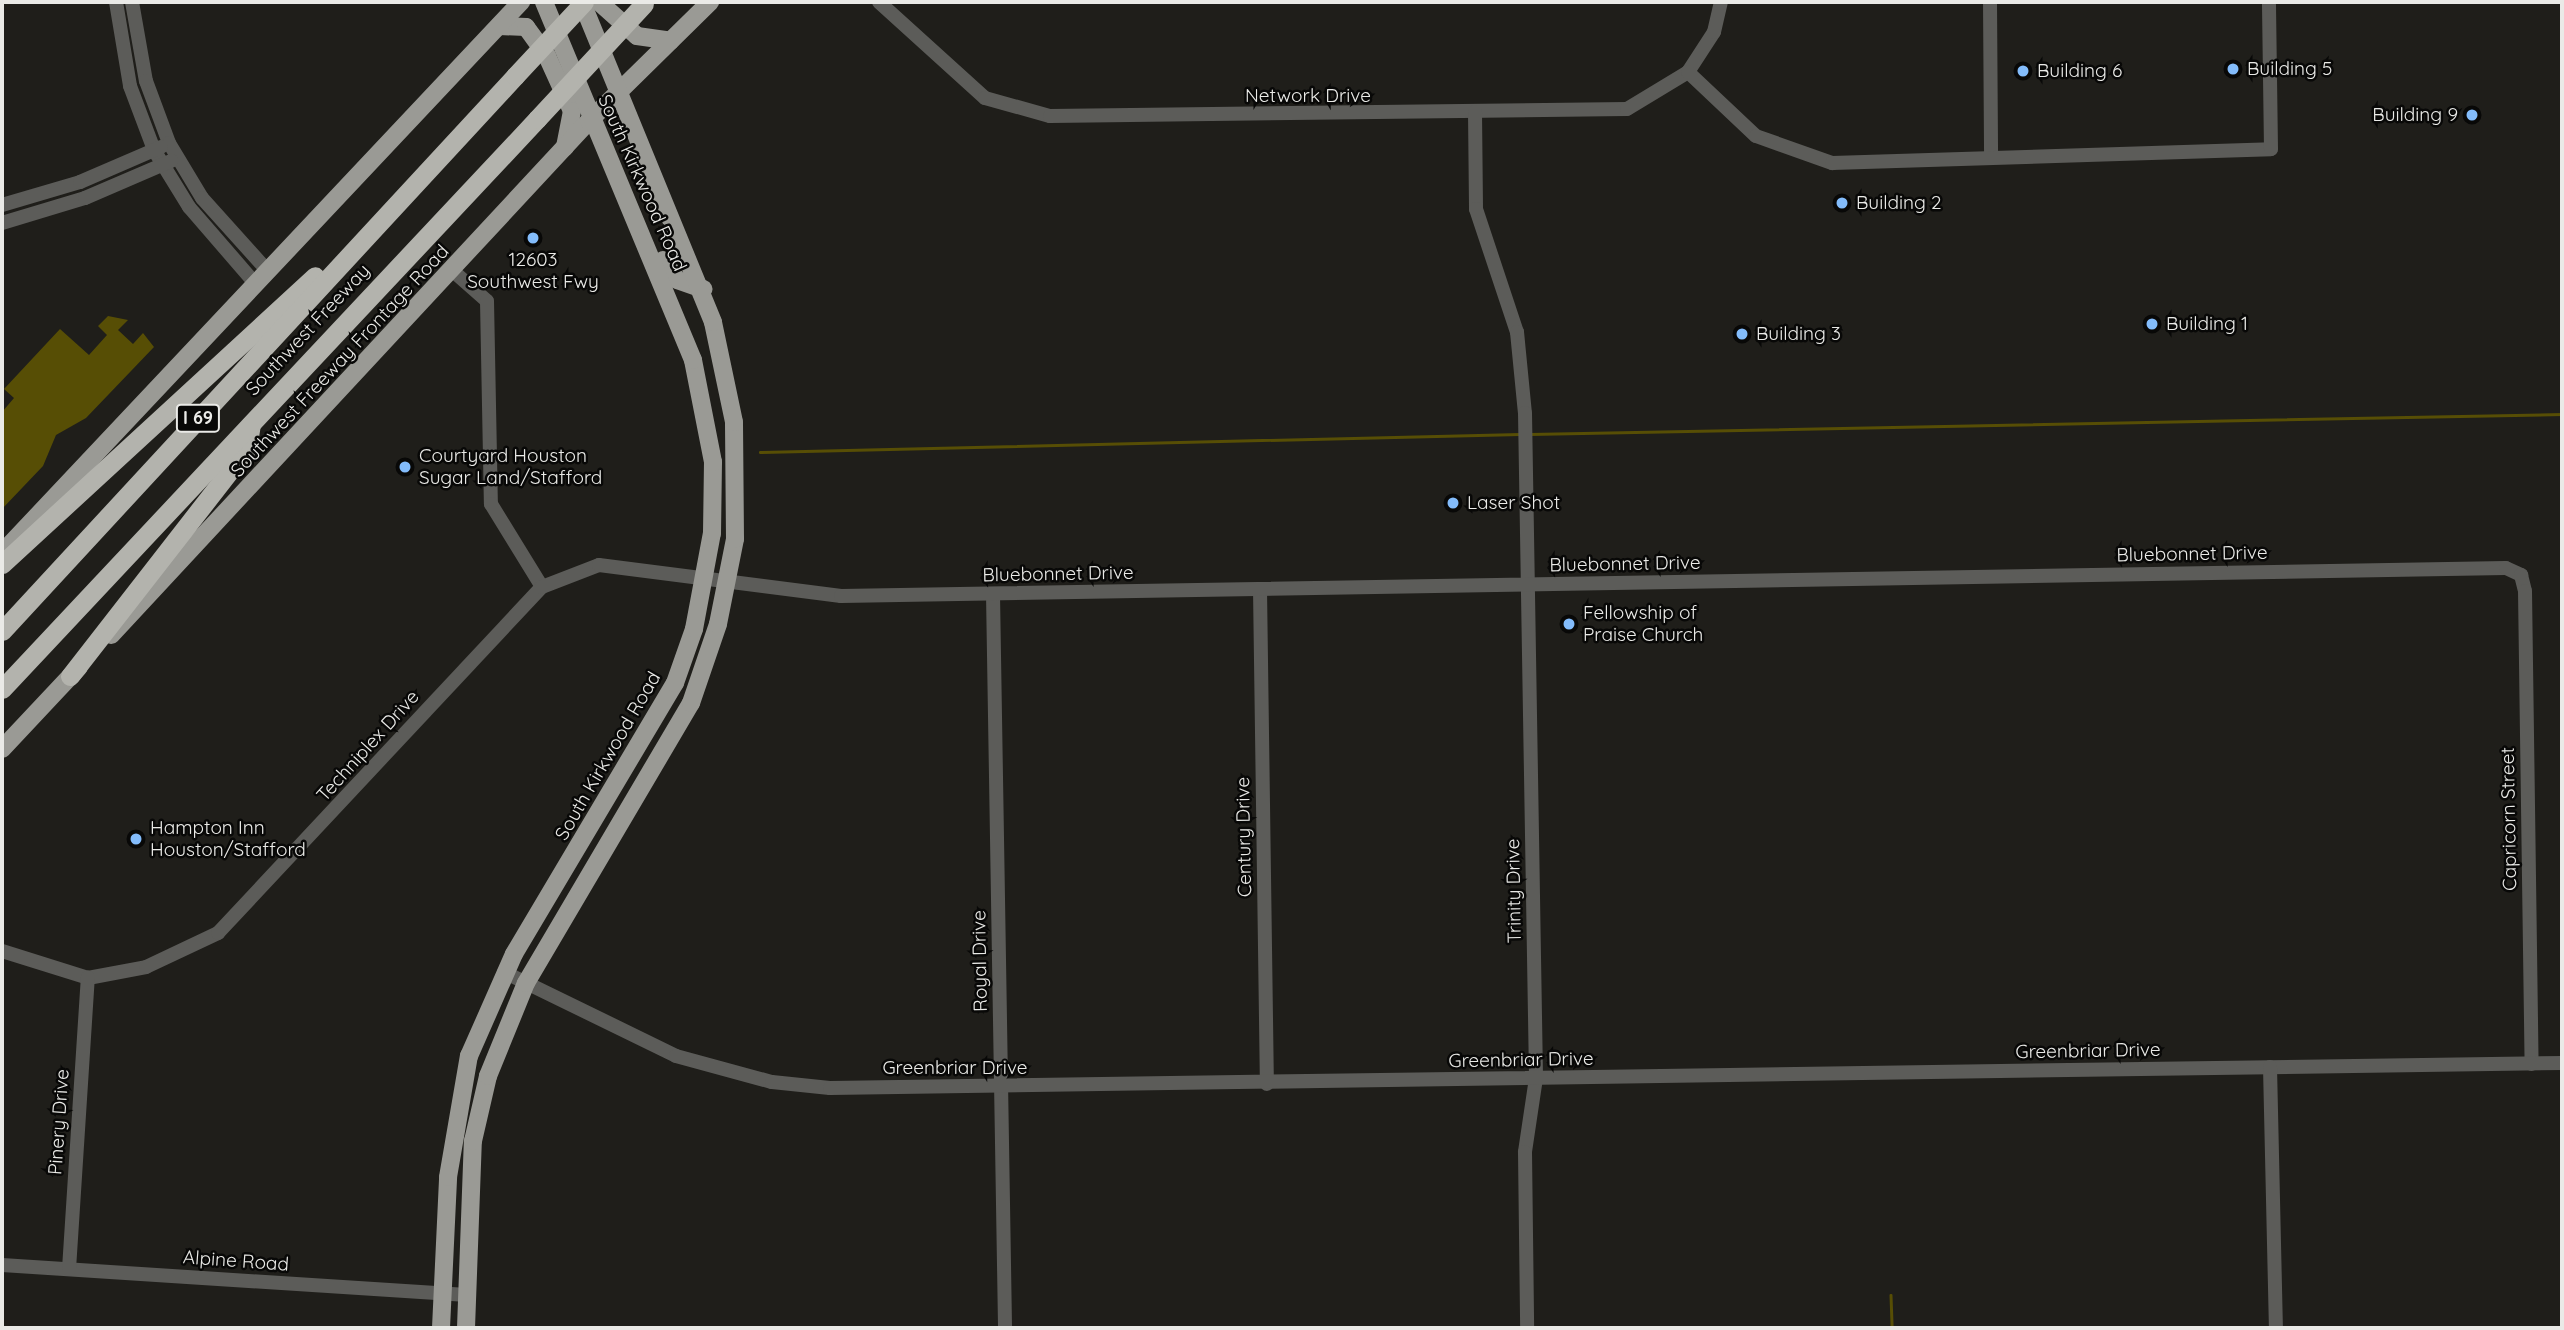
<!DOCTYPE html>
<style>
body{margin:0}
#map{position:relative;width:2564px;height:1330px;overflow:hidden;background:#1f1e1a;font-family:Quicksand,sans-serif}
div>[style]{position:absolute}
[style*='--x']{left:calc(var(--x)*1px);top:calc(var(--y)*1px);width:calc(var(--w)*1px);rotate:calc(var(--a)*1deg)}
.water>*{inset:0;background:#574e05}
.stream>*{height:2.5px;margin:-1.25px;padding:0 1.25px;transform-origin:1.25px;border-radius:1.25px;background:#574e05}
.minor>*{height:14px;margin:-7px;padding:0 7px;transform-origin:7px;border-radius:7px;background:#5c5c59}
.major>*{height:18px;margin:-9px;padding:0 9px;transform-origin:9px;border-radius:9px;background:#9a9a95}
.highway>*{height:19px;margin:-9.5px;padding:0 9.5px;transform-origin:9.5px;border-radius:9.5px;background:#b3b3ad}
.highway-bridge>*{height:19px;margin:-9.5px;padding:0 9.5px;transform-origin:9.5px;border-radius:9.5px;background:#b3b3ad}
.dots>*{width:19px;height:19px;translate:-50% -50%;box-sizing:border-box;border:4px solid #080807;border-radius:50%}
span{translate:-50% -50%;white-space:nowrap;text-align:center;line-height:1.15;-webkit-text-stroke:5px #080807;paint-order:stroke}
.shield-label span{padding:2px 5px;background:#080807;border:2px solid;border-radius:5px;-webkit-text-stroke-width:0}
.shield-label{font-size:18px;color:#eaeae7;font-weight:700}
.poi-label{font-size:19px;color:#eaeae7}
.left{translate:0 -50%;text-align:left}
.right{translate:-100% -50%;text-align:right}
.street-label{font-size:19px;color:#eaeae7}
.frame{position:absolute;inset:0;border:4px solid #eaeae7;pointer-events:none}
</style>
<div id="map">
<div class="water">
<i style="clip-path:polygon(108px 316px,128px 320px,118px 330px,133px 344px,143px 333px,154px 347px,86px 418px,56px 435px,43px 466px,2px 509px,2px 412px,14px 398px,4px 389px,60px 329px,89px 355px,107px 335px,98px 326px)"></i>
</div>
<div class="stream">
<i style="--x:1530;--y:434;--w:1032;--a:-1.11"></i>
<i style="--x:760;--y:452;--w:760;--a:-1.36"></i>
<i style="--x:1891;--y:1295;--w:33;--a:88"></i>
</div>
<div class="minor">
<i style="--x:116;--y:2;--w:85;--a:80.5"></i>
<i style="--x:130;--y:86;--w:68;--a:69.4"></i>
<i style="--x:154;--y:150;--w:67;--a:58.4"></i>
<i style="--x:189;--y:207;--w:98;--a:49.1"></i>
<i style="--x:132;--y:2;--w:80;--a:80"></i>
<i style="--x:146;--y:81;--w:66;--a:69.6"></i>
<i style="--x:169;--y:143;--w:64;--a:59"></i>
<i style="--x:202;--y:198;--w:94;--a:48"></i>
<i style="--x:879;--y:2;--w:143;--a:42.2"></i>
<i style="--x:985;--y:98;--w:67;--a:15.5"></i>
<i style="--x:1050;--y:116;--w:577;--a:-0.7"></i>
<i style="--x:1627;--y:109;--w:71;--a:-31.2"></i>
<i style="--x:1688;--y:72;--w:48;--a:-57"></i>
<i style="--x:1714;--y:32;--w:31;--a:-77"></i>
<i style="--x:1990;--y:2;--w:154;--a:89.6"></i>
<i style="--x:1688;--y:72;--w:93;--a:43.3"></i>
<i style="--x:1756;--y:136;--w:81;--a:19.6"></i>
<i style="--x:1832;--y:163;--w:439;--a:-1.8"></i>
<i style="--x:2271;--y:149;--w:147;--a:-90.8"></i>
<i style="--x:1475;--y:112;--w:97;--a:89.4"></i>
<i style="--x:1476;--y:209;--w:130;--a:71.6"></i>
<i style="--x:1517;--y:332;--w:81;--a:84.4"></i>
<i style="--x:1525;--y:413;--w:665;--a:89.05"></i>
<i style="--x:1536;--y:1078;--w:75;--a:98.5"></i>
<i style="--x:1525;--y:1152;--w:176;--a:89.3"></i>
<i style="--x:2;--y:205;--w:81;--a:-16.4"></i>
<i style="--x:80;--y:182;--w:88;--a:-23.4"></i>
<i style="--x:2;--y:223;--w:87;--a:-16.8"></i>
<i style="--x:85;--y:198;--w:94;--a:-23.3"></i>
<i style="--x:453;--y:271;--w:45;--a:41.4"></i>
<i style="--x:487;--y:301;--w:203;--a:88.9"></i>
<i style="--x:491;--y:504;--w:97;--a:58.4"></i>
<i style="--x:1260;--y:589;--w:495;--a:89.2"></i>
<i style="--x:993;--y:594;--w:734;--a:89.06"></i>
<i style="--x:2;--y:951;--w:90;--a:17.4"></i>
<i style="--x:88;--y:978;--w:59;--a:-10.7"></i>
<i style="--x:146;--y:967;--w:80;--a:-25.3"></i>
<i style="--x:218;--y:933;--w:474;--a:-46.9"></i>
<i style="--x:542;--y:587;--w:61;--a:-21.1"></i>
<i style="--x:599;--y:565;--w:244;--a:7.3"></i>
<i style="--x:841;--y:596;--w:1665;--a:-0.96"></i>
<i style="--x:2506;--y:568;--w:17;--a:25"></i>
<i style="--x:2521;--y:575;--w:16;--a:76"></i>
<i style="--x:2525;--y:591;--w:473;--a:89.2"></i>
<i style="--x:504;--y:972;--w:191;--a:26"></i>
<i style="--x:676;--y:1056;--w:99;--a:15.2"></i>
<i style="--x:772;--y:1082;--w:58;--a:5.9"></i>
<i style="--x:830;--y:1088;--w:1732;--a:-0.83"></i>
<i style="--x:2270;--y:1067;--w:261;--a:88.7"></i>
<i style="--x:2;--y:1265;--w:466;--a:3.7"></i>
<i style="--x:69;--y:1269;--w:292;--a:-86.3"></i>
</div>
<div class="major">
<i style="--x:599;--y:2;--w:51;--a:41.8"></i>
<i style="--x:637;--y:36;--w:34;--a:8"></i>
<i style="--x:499;--y:26;--w:27;--a:2"></i>
<i style="--x:526;--y:27;--w:36;--a:54"></i>
<i style="--x:547;--y:56;--w:60;--a:65.6"></i>
<i style="--x:572;--y:111;--w:37;--a:101"></i>
<i style="--x:663;--y:260;--w:24;--a:55"></i>
<i style="--x:677;--y:280;--w:28;--a:19"></i>
<i style="--x:3;--y:552;--w:756;--a:-46.72"></i>
<i style="--x:111;--y:635;--w:702;--a:-47.08"></i>
<i style="--x:589;--y:121;--w:170;--a:-44.5"></i>
<i style="--x:2;--y:749;--w:112;--a:-46.8"></i>
<i style="--x:441;--y:1328;--w:151;--a:-87.3"></i>
<i style="--x:448;--y:1177;--w:123;--a:-80.2"></i>
<i style="--x:469;--y:1056;--w:111;--a:-66.2"></i>
<i style="--x:514;--y:954;--w:315;--a:-59.3"></i>
<i style="--x:675;--y:683;--w:57;--a:-70.6"></i>
<i style="--x:694;--y:629;--w:98;--a:-79.4"></i>
<i style="--x:712;--y:533;--w:71;--a:-89.2"></i>
<i style="--x:713;--y:462;--w:104;--a:-101.1"></i>
<i style="--x:693;--y:360;--w:388;--a:-112.6"></i>
<i style="--x:466;--y:1328;--w:187;--a:-87.9"></i>
<i style="--x:473;--y:1141;--w:67;--a:-77"></i>
<i style="--x:488;--y:1076;--w:100;--a:-67.8"></i>
<i style="--x:526;--y:983;--w:325;--a:-59.5"></i>
<i style="--x:691;--y:703;--w:83;--a:-71.1"></i>
<i style="--x:718;--y:624;--w:87;--a:-78.7"></i>
<i style="--x:735;--y:539;--w:117;--a:-90.5"></i>
<i style="--x:734;--y:422;--w:102;--a:-101.9"></i>
<i style="--x:713;--y:322;--w:346;--a:-112.3"></i>
</div>
<div class="highway">
<i style="--x:2;--y:564;--w:425;--a:-42.6"></i>
<i style="--x:2;--y:631;--w:756;--a:-47.25"></i>
<i style="--x:70;--y:676;--w:288;--a:-52.1"></i>
<i style="--x:247;--y:449;--w:25;--a:-81"></i>
<i style="--x:2;--y:689;--w:782;--a:-46.81"></i>
</div>
<div class="highway-bridge">
<i style="--x:515;--y:76;--w:101;--a:-47"></i>
<i style="--x:537;--y:119;--w:157;--a:-47.1"></i>
</div>
<div class="dots">
<i style="left:2233px;top:69px;background:#83bcfb"></i>
<i style="left:2023px;top:71px;background:#83bcfb"></i>
<i style="left:2472px;top:115px;background:#83bcfb"></i>
<i style="left:1842px;top:203px;background:#83bcfb"></i>
<i style="left:533px;top:238px;background:#83bcfb"></i>
<i style="left:2152px;top:324px;background:#83bcfb"></i>
<i style="left:1742px;top:334px;background:#83bcfb"></i>
<i style="left:405px;top:467px;background:#83bcfb"></i>
<i style="left:1453px;top:503px;background:#83bcfb"></i>
<i style="left:1569px;top:624px;background:#83bcfb"></i>
<i style="left:136px;top:839px;background:#83bcfb"></i>
</div>
<div class="shield-label">
<span style="left:198px;top:418px">I 69</span>
</div>
<div class="poi-label">
<span class="left" style="left:2247px;top:69px">Building 5</span>
<span class="left" style="left:2037px;top:71px">Building 6</span>
<span class="right" style="left:2458px;top:115px">Building 9</span>
<span class="left" style="left:1856px;top:203px">Building 2</span>
<span style="left:533px;top:271px">12603<br>Southwest Fwy</span>
<span class="left" style="left:2166px;top:324px">Building 1</span>
<span class="left" style="left:1756px;top:334px">Building 3</span>
<span class="left" style="left:419px;top:467px">Courtyard Houston<br>Sugar Land/Stafford</span>
<span class="left" style="left:1467px;top:503px">Laser Shot</span>
<span class="left" style="left:1583px;top:624px">Fellowship of<br>Praise Church</span>
<span class="left" style="left:150px;top:839px">Hampton Inn<br>Houston/Stafford</span>
</div>
<div class="street-label">
<span style="left:1308px;top:96px">Network Drive</span>
<span style="left:642px;top:183px;rotate:66deg">South Kirkwood Road</span>
<span style="left:308px;top:330px;rotate:-47deg">Southwest Freeway</span>
<span style="left:340px;top:361px;rotate:-47deg">Southwest Freeway Frontage Road</span>
<span style="left:2192px;top:554px;rotate:-1deg">Bluebonnet Drive</span>
<span style="left:1625px;top:564px;rotate:-1deg">Bluebonnet Drive</span>
<span style="left:1058px;top:574px;rotate:-1deg">Bluebonnet Drive</span>
<span style="left:368px;top:746px;rotate:-48deg">Techniplex Drive</span>
<span style="left:608px;top:756px;rotate:-60deg">South Kirkwood Road</span>
<span style="left:2509px;top:819px;rotate:-91deg">Capricorn Street</span>
<span style="left:1244px;top:837px;rotate:-91deg">Century Drive</span>
<span style="left:1514px;top:891px;rotate:-91deg">Trinity Drive</span>
<span style="left:980px;top:961px;rotate:-91deg">Royal Drive</span>
<span style="left:2088px;top:1051px;rotate:-1deg">Greenbriar Drive</span>
<span style="left:1521px;top:1060px;rotate:-1deg">Greenbriar Drive</span>
<span style="left:955px;top:1068px">Greenbriar Drive</span>
<span style="left:59px;top:1122px;rotate:-86deg">Pinery Drive</span>
<span style="left:236px;top:1261px;rotate:4deg">Alpine Road</span>
</div>
<div class="frame"></div>
</div>
